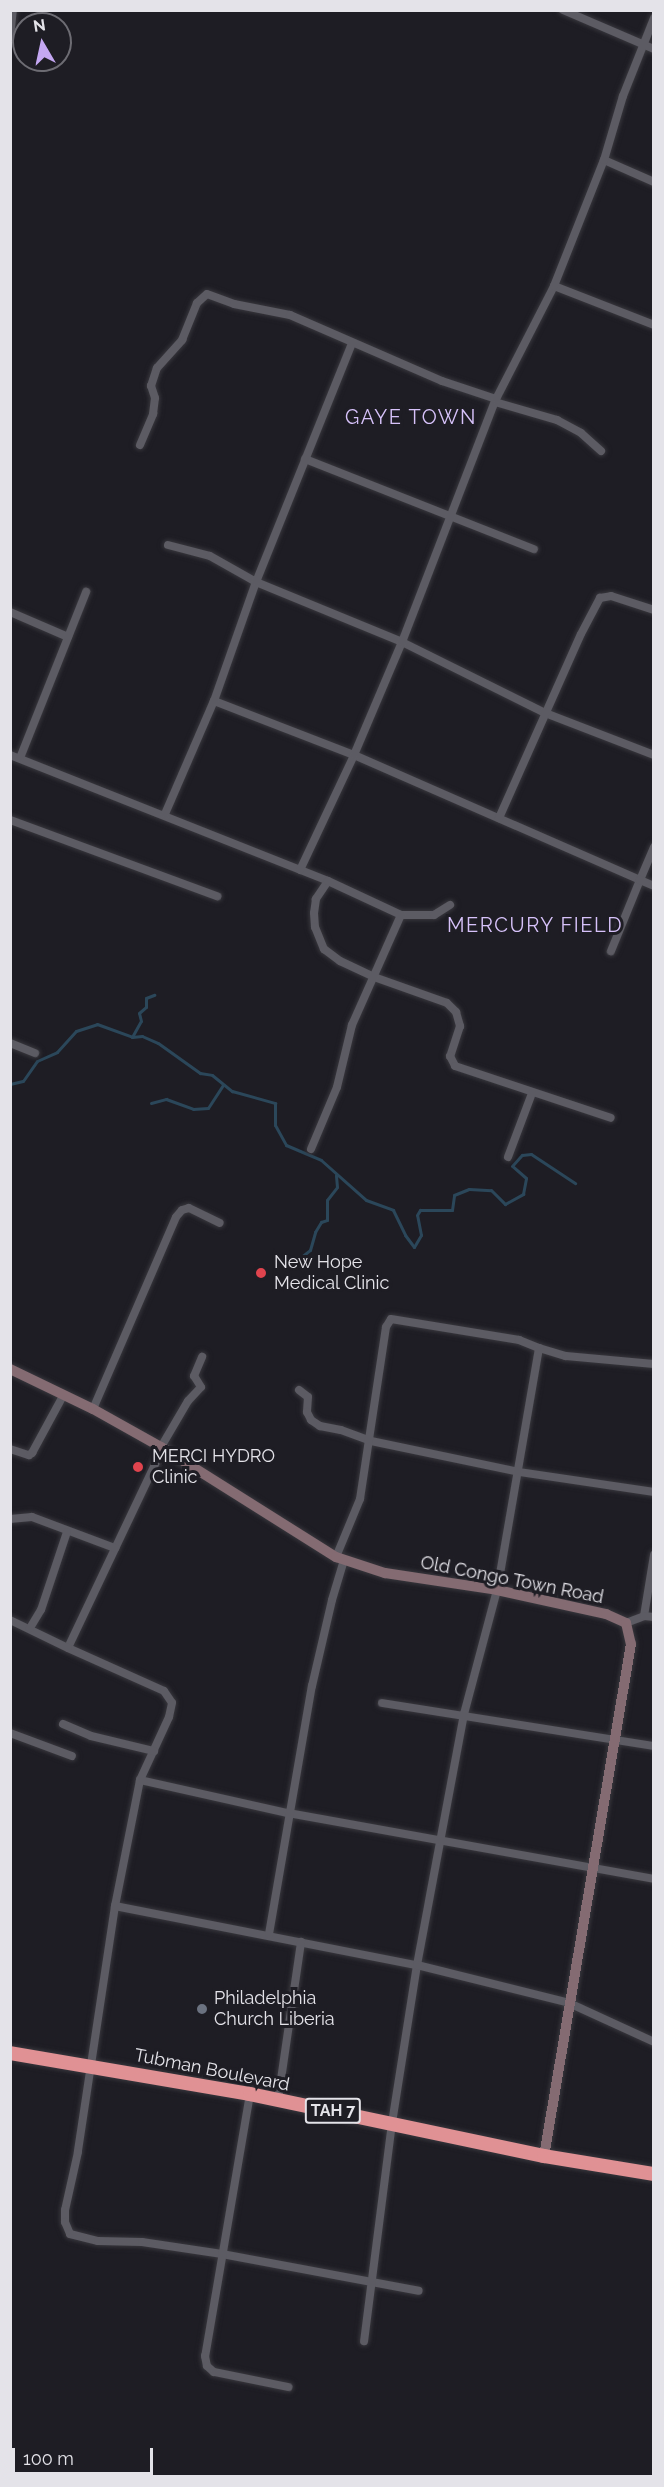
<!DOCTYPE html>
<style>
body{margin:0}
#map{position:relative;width:664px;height:2487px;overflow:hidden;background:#1e1d24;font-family:Raleway,sans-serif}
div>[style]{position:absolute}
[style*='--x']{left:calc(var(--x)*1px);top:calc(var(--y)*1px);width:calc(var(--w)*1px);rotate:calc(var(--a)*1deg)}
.stream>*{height:3px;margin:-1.5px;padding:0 1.5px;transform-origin:1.5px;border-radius:1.5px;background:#2b475a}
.roads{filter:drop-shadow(0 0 2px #38373d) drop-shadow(0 0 2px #38373d)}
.street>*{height:8px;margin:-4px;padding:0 4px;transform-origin:4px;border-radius:4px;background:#5c5b63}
.secondary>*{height:10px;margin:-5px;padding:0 5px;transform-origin:5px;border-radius:5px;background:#846b72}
.highway>*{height:14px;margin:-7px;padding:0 7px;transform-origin:7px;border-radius:7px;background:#e09194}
.dots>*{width:16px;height:16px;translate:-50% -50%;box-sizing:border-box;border:3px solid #1e1d24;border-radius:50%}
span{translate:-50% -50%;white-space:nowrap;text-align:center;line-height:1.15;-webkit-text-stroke:6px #1e1d24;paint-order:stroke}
.shield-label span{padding:2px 4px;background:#1e1d24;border:2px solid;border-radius:4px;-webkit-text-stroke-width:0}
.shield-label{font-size:16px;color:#e4e3e9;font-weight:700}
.poi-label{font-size:18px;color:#e4e3e9}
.left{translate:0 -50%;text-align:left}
.street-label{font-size:18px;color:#e4e3e9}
.neighbourhood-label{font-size:20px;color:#d7c2fa;letter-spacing:1.5px}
.frame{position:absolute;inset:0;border:12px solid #e4e3e9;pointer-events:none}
.north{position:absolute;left:12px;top:12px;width:60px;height:60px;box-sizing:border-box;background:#1e1d24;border:2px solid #6d6c73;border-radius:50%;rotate:351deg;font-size:16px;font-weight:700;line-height:24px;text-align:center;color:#e4e3e9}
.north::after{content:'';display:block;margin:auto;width:21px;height:27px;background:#c4a7f2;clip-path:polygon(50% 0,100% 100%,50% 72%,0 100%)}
.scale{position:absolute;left:12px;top:2448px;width:141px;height:27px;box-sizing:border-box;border:3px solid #e4e3e9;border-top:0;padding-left:8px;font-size:18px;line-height:21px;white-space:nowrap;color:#e4e3e9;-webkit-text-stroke:4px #1e1d24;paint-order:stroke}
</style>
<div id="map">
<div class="stream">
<i style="--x:132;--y:1037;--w:18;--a:-61"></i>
<i style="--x:141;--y:1021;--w:8;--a:-104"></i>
<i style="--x:139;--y:1013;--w:9;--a:-41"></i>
<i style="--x:146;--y:1007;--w:9;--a:-90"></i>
<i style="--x:146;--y:998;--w:9;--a:-21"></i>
<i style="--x:10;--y:1084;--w:13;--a:-13"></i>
<i style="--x:23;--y:1081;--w:24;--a:-55"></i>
<i style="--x:37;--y:1061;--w:22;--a:-24"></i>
<i style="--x:57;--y:1052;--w:28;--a:-48"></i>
<i style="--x:76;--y:1031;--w:22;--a:-18"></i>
<i style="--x:97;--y:1024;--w:37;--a:20"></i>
<i style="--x:132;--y:1037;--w:10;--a:-6"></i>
<i style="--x:142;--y:1036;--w:17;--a:24"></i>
<i style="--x:158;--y:1043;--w:52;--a:35.5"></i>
<i style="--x:200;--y:1073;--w:12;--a:9"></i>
<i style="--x:212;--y:1075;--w:26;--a:39"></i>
<i style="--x:232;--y:1091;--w:45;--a:15.6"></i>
<i style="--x:275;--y:1103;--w:22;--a:90"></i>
<i style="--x:275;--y:1125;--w:23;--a:61"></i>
<i style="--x:286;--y:1145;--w:38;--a:23"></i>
<i style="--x:321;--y:1160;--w:60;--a:41.6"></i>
<i style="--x:366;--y:1200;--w:29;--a:20"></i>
<i style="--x:393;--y:1210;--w:28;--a:64"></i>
<i style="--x:405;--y:1235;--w:15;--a:53"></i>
<i style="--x:414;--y:1247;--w:14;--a:-60"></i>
<i style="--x:421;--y:1235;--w:20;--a:-101"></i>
<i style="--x:417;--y:1215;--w:6;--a:-59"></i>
<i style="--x:420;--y:1210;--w:32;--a:0"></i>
<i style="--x:452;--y:1210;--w:15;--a:-82"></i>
<i style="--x:454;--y:1195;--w:16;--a:-22"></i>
<i style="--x:469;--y:1189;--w:22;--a:3"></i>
<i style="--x:491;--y:1190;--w:20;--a:45"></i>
<i style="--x:505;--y:1204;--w:21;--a:-29"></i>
<i style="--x:523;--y:1194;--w:16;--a:-79"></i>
<i style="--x:526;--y:1178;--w:18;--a:-139"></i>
<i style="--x:512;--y:1166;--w:15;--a:-48"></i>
<i style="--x:522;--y:1155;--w:9;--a:-6"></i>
<i style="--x:531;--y:1154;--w:53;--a:33.4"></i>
<i style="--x:151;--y:1103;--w:16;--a:-15"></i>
<i style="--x:166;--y:1099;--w:29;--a:20"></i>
<i style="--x:193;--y:1109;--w:15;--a:-4"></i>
<i style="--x:208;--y:1108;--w:27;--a:-57"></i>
<i style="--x:300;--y:1258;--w:13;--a:-39"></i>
<i style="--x:310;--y:1250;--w:19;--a:-74"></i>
<i style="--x:315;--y:1232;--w:12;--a:-59"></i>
<i style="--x:321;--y:1222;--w:6;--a:-18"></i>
<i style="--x:327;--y:1220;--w:20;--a:-90"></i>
<i style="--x:327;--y:1200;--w:16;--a:-52"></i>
<i style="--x:337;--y:1187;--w:12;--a:-95"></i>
</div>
<div class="roads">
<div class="street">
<i style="--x:563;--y:10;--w:99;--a:23.2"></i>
<i style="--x:10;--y:37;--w:27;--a:-84"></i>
<i style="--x:604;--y:160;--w:55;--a:23.7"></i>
<i style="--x:554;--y:286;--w:107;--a:21.3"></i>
<i style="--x:495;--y:402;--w:65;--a:16.2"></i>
<i style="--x:557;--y:420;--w:27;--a:28"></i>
<i style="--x:581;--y:433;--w:27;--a:42"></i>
<i style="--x:140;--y:445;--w:34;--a:-67"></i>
<i style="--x:153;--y:414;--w:16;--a:-83"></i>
<i style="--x:155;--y:398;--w:13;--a:-108"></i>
<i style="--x:151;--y:386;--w:19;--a:-72"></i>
<i style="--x:157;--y:368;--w:38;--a:-48"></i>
<i style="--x:182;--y:340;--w:40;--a:-68"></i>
<i style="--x:197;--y:303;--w:13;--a:-42"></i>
<i style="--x:207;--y:294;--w:29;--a:20"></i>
<i style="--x:234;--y:304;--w:57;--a:11.1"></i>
<i style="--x:290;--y:315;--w:166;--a:23.5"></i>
<i style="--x:442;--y:381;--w:57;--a:18.4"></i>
<i style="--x:305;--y:459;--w:246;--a:21.5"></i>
<i style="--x:168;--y:545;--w:43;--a:14.7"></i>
<i style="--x:210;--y:556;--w:53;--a:29.5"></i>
<i style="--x:256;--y:582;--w:158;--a:22.3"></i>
<i style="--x:402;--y:642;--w:160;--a:26.4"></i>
<i style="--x:545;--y:713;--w:117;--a:21.1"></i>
<i style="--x:10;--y:612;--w:63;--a:23.3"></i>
<i style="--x:214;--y:701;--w:150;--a:21.1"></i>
<i style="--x:354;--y:755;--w:312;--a:23.6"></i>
<i style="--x:640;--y:880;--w:77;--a:112.2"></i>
<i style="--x:10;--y:755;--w:342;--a:21.6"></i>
<i style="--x:328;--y:881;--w:22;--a:124"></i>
<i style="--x:316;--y:899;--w:14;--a:98"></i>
<i style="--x:314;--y:913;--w:14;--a:86"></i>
<i style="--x:315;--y:927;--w:24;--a:68"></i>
<i style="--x:324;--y:949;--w:20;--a:37"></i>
<i style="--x:340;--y:961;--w:38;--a:25"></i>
<i style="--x:374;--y:977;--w:77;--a:19.6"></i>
<i style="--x:447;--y:1003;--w:13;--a:45"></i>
<i style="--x:456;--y:1012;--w:15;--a:74"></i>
<i style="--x:460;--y:1026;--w:32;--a:108"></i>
<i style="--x:450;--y:1056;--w:11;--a:63"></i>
<i style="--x:455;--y:1066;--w:164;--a:18.4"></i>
<i style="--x:20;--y:758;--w:179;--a:-68.3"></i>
<i style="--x:165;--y:814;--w:123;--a:-66.6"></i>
<i style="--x:214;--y:701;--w:126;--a:-70.6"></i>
<i style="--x:256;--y:582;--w:258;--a:-68.1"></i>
<i style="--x:499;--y:818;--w:201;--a:-66"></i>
<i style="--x:581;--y:634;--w:41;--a:-62.2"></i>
<i style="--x:600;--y:598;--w:11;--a:-10"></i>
<i style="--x:611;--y:596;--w:45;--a:18"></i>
<i style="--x:10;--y:820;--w:221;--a:20.2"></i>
<i style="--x:654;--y:847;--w:36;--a:113"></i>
<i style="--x:640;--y:880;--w:15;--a:23"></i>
<i style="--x:300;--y:870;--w:127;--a:-64.8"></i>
<i style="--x:354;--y:755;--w:123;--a:-67"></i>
<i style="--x:402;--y:642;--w:261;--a:-68.9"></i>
<i style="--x:496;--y:399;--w:127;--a:-62.8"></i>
<i style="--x:554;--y:286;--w:136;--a:-68.4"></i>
<i style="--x:604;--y:160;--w:67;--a:-73.5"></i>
<i style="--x:623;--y:96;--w:84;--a:-68.3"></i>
<i style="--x:328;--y:881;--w:81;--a:25"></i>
<i style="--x:401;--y:915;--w:33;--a:0"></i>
<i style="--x:434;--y:915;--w:19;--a:-32"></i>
<i style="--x:10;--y:1043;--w:27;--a:22"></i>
<i style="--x:311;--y:1149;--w:67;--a:-67.2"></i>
<i style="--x:337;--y:1087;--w:64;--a:-76.4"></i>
<i style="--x:352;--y:1025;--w:120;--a:-66"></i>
<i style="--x:508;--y:1157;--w:68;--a:-69.4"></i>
<i style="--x:539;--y:1348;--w:28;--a:17"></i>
<i style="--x:566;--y:1356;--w:88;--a:5.2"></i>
<i style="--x:299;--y:1390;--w:11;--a:38"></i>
<i style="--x:308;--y:1397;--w:15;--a:94"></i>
<i style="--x:307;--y:1412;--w:9;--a:63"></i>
<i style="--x:311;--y:1420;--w:11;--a:34"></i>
<i style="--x:320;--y:1426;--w:21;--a:11"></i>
<i style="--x:341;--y:1430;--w:32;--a:20"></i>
<i style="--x:371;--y:1441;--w:151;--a:11.8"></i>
<i style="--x:519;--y:1472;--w:136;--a:8.4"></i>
<i style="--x:93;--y:1409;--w:209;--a:-66.6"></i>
<i style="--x:176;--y:1217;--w:9;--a:-49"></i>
<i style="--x:182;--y:1210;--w:7;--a:-16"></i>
<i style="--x:189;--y:1208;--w:34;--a:26"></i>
<i style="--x:161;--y:1447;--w:53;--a:-59.6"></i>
<i style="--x:188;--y:1401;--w:19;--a:-47"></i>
<i style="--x:201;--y:1387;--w:13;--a:-122"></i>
<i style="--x:194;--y:1376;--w:21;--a:-67"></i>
<i style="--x:10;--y:1449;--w:20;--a:18"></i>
<i style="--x:29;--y:1455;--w:4;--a:-34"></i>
<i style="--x:32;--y:1453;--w:65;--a:-61.5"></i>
<i style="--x:167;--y:1450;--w:10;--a:143"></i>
<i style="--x:159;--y:1456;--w:212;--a:115.4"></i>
<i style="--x:68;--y:1648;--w:105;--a:24.1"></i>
<i style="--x:164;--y:1691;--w:14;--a:56"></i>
<i style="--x:172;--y:1703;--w:14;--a:102"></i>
<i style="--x:169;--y:1717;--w:69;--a:114.7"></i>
<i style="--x:140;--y:1780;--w:128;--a:101.2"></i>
<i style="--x:115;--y:1906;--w:249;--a:98.6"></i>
<i style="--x:78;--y:2152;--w:59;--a:102.6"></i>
<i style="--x:65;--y:2210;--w:12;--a:90"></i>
<i style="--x:65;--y:2222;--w:13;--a:67"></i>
<i style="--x:70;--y:2234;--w:29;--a:14"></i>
<i style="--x:98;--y:2241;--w:44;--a:1.3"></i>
<i style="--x:142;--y:2242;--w:81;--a:8.5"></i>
<i style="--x:222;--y:2254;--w:200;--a:10.6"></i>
<i style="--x:10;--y:1519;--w:22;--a:-5"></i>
<i style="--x:32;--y:1517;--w:89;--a:20.5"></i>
<i style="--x:336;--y:1557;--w:63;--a:-67.5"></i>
<i style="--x:360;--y:1499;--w:174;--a:-81.4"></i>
<i style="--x:386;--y:1327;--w:9;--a:-58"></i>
<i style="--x:391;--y:1319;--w:130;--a:9.3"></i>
<i style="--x:519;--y:1340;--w:22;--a:22"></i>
<i style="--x:539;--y:1348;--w:246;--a:99.8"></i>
<i style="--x:497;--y:1590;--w:128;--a:104.9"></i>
<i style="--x:464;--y:1714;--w:255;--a:100.6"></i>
<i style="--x:417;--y:1965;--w:160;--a:99"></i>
<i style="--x:392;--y:2123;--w:220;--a:97.3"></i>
<i style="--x:644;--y:1616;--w:62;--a:-80.7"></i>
<i style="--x:10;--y:1620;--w:64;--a:25.8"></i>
<i style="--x:626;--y:1623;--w:19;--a:-21"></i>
<i style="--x:644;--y:1616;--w:10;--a:6"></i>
<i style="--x:30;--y:1628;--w:21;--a:-59"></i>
<i style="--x:41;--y:1610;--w:82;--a:-71.6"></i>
<i style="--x:382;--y:1703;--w:275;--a:9"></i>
<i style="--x:63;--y:1724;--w:30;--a:23"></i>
<i style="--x:91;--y:1736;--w:65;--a:13.4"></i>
<i style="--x:10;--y:1733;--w:66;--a:20.4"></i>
<i style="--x:140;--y:1780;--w:152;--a:12.6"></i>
<i style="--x:288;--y:1813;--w:372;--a:10.2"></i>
<i style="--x:115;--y:1906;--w:308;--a:11.1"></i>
<i style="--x:417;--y:1965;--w:157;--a:14"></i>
<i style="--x:569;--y:2003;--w:94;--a:24.6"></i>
<i style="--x:269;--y:1934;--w:252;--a:-80.2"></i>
<i style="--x:312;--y:1686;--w:88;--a:-76.9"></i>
<i style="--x:332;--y:1600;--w:42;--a:-73.3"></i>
<i style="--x:250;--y:2094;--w:266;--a:99.7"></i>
<i style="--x:205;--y:2356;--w:10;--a:79"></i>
<i style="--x:207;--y:2366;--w:9;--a:41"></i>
<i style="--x:214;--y:2372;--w:76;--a:11.5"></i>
<i style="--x:278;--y:2100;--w:160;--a:-81.7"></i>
</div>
<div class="secondary">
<i style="--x:10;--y:1369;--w:92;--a:25.7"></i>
<i style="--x:93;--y:1409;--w:78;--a:29.2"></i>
<i style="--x:161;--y:1447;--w:207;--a:32.2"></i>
<i style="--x:336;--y:1557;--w:52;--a:18.1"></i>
<i style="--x:385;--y:1573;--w:113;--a:8.6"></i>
<i style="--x:497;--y:1590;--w:112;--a:12.4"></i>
<i style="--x:606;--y:1614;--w:22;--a:24"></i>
<i style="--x:626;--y:1623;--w:22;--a:77"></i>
<i style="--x:631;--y:1644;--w:519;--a:99.64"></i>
</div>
<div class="highway">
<i style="--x:10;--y:2053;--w:243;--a:9.7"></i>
<i style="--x:250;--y:2094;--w:300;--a:11.9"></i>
<i style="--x:544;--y:2156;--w:111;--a:9.3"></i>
</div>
</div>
<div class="dots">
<i style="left:261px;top:1273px;background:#e0444e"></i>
<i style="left:138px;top:1467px;background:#e0444e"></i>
<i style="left:202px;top:2009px;background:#6b7280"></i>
</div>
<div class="shield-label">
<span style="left:333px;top:2111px">TAH 7</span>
</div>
<div class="poi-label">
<span class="left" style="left:274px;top:1273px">New Hope<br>Medical Clinic</span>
<span class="left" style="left:152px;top:1467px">MERCI HYDRO<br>Clinic</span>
<span class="left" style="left:214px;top:2009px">Philadelphia<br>Church Liberia</span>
</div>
<div class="street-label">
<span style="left:512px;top:1580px;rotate:11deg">Old Congo Town Road</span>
<span style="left:212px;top:2070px;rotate:11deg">Tubman Boulevard</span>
</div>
<div class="neighbourhood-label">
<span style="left:411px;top:417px">GAYE TOWN</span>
<span style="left:535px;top:925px">MERCURY FIELD</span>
</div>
<div class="frame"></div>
<div class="north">N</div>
<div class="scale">100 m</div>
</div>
